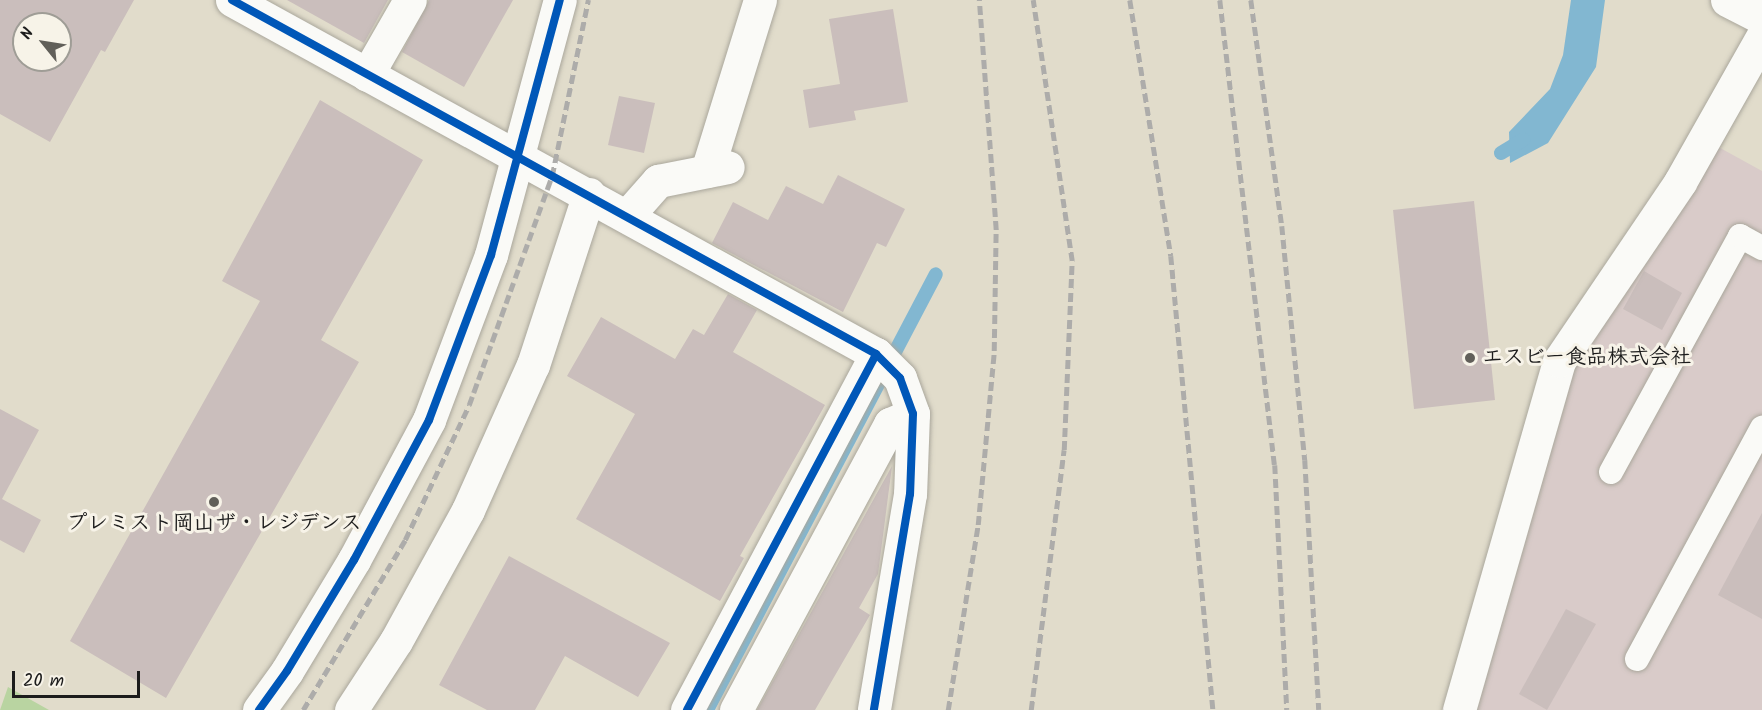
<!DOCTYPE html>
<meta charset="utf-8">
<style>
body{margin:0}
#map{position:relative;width:1762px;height:710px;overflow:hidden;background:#e1dccb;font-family:Kalam,"Klee One",sans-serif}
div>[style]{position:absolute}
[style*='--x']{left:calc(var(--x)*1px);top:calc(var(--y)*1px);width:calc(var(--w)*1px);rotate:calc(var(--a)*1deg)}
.industrial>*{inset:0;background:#d9cbc9}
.green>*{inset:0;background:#b9d4a1}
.water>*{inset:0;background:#82b7d1}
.stream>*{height:14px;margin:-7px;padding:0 7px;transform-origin:7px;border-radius:7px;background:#82b7d1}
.building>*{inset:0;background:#cabebc}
.roads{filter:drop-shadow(0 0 2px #aaa79c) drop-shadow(0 0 2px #aaa79c)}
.lane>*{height:24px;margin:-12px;padding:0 12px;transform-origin:12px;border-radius:12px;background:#fafaf7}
.street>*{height:33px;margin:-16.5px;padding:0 16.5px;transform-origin:16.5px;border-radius:16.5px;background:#fafaf7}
.secondary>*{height:33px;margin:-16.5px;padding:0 16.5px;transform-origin:16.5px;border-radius:16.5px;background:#fafaf7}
.rail>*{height:4.5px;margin-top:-2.25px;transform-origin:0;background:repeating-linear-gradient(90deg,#adacaa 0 9px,transparent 0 13.5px)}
.cycleway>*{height:8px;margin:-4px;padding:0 4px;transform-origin:4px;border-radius:4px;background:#0057b8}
.dots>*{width:16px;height:16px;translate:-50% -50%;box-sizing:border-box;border:3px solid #f7f3e8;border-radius:50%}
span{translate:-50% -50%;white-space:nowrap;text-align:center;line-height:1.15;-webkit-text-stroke:6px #f7f3e8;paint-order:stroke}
.poi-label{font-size:21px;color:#1c1c1c;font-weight:700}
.left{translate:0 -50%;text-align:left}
.north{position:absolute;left:12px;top:12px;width:60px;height:60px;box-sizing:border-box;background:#f7f3e8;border:2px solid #9f9d96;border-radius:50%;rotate:300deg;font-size:16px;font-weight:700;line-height:24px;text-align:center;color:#1c1c1c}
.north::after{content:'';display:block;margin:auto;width:21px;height:27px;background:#615f59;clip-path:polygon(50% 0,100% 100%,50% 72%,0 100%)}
.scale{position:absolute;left:12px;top:671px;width:128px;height:27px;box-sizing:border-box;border:3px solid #1c1c1c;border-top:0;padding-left:8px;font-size:18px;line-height:21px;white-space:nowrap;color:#1c1c1c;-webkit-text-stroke:4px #f7f3e8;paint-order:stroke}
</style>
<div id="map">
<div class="industrial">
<i style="clip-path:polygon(1713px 144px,1762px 171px,1762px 710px,1477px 710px,1572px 362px)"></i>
</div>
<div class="green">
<i style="clip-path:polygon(8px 687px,49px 710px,0 710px)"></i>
</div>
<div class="water">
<i style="clip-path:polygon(1571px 0,1605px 0,1596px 67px,1548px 143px,1510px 163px,1509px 132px,1550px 89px,1563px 55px)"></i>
</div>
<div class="stream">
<i style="--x:1501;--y:153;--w:26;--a:-31"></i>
<i style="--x:707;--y:710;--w:492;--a:-62.3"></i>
</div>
<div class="building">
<i style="clip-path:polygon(evenodd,0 0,134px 0,105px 52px,101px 50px,50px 142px,0 114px,0 0,24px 24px,60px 24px,60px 60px,24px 60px,24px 24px)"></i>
<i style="clip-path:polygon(287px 0,388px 0,364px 43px)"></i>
<i style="clip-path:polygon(429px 0,513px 0,464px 87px,402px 52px)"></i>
<i style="clip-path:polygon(893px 9px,908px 102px,854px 111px,856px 120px,809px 128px,803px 90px,840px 84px,829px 19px)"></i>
<i style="clip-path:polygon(619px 96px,655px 103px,644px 153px,608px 145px)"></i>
<i style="clip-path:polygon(320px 100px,423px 160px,321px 340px,359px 362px,166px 698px,70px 641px,260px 301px,222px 281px)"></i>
<i style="clip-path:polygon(838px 175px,905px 209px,886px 247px,877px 243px,843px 312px,712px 243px,733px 202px,768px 220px,786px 186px,823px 204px)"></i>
<i style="clip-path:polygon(1474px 201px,1495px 400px,1414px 409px,1393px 210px)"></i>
<i style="clip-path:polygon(1644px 271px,1682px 293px,1662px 330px,1623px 309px)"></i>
<i style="clip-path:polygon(728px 294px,757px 310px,733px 352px,825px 405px,740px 556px,744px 558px,720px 601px,576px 519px,635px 414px,567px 376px,601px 317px,675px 359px,693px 329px,704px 335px)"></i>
<i style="clip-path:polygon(0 409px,39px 430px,2px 499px,41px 520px,24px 553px,0 540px)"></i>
<i style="clip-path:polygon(892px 466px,878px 574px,859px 608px,870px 615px,815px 710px,757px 710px)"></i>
<i style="clip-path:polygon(1762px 513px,1762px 619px,1718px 595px)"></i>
<i style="clip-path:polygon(509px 556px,670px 643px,638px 697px,565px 656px,535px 710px,487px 710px,439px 685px)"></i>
<i style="clip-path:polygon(1566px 609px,1596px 624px,1547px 710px,1519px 694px)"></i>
</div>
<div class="roads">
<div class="lane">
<i style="--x:1611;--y:472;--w:269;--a:-61.3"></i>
<i style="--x:1740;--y:236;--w:25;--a:29"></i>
<i style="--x:1637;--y:659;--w:263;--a:-61.6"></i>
</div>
<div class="street">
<i style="--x:232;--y:0;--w:735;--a:28.8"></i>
<i style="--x:876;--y:354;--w:34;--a:45"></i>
<i style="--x:900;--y:378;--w:38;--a:70"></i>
<i style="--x:913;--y:414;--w:80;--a:92.1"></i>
<i style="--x:910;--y:494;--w:219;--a:99.5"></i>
<i style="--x:367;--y:75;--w:86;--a:-60.2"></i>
<i style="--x:707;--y:171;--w:179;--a:-72.8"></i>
<i style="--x:627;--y:216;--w:47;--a:-48.5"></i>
<i style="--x:658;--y:181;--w:71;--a:-11.3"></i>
<i style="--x:259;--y:710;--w:48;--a:-54.3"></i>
<i style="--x:287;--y:671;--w:130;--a:-58.9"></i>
<i style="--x:354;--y:560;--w:159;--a:-61.8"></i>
<i style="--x:429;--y:420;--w:176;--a:-69.4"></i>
<i style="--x:491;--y:255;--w:264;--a:-74.9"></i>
<i style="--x:351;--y:710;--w:82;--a:-56.9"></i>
<i style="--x:396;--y:641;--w:149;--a:-61.2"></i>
<i style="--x:468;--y:510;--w:159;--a:-65.9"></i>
<i style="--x:533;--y:365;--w:180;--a:-71.9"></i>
<i style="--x:687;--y:710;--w:403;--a:-62"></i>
<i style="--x:736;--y:710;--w:325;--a:-61.7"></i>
<i style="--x:890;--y:424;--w:25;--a:-23"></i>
<i style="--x:1459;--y:710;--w:363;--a:-74"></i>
<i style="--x:1559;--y:361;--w:216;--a:-55.9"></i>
<i style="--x:1680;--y:182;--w:167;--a:-60.5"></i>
</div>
<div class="secondary">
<i style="--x:1727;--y:0;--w:39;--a:27"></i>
</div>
</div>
<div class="rail">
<i style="--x:1130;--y:0;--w:259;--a:80.9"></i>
<i style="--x:1171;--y:256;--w:456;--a:84.7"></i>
<i style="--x:1220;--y:0;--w:468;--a:83.3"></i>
<i style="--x:1275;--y:465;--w:245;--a:87.2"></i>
<i style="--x:1251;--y:0;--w:228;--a:82.2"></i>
<i style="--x:1282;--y:226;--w:235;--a:84.4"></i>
<i style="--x:1305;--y:460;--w:250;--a:86.8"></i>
<i style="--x:303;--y:710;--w:198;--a:-59"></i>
<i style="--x:405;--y:540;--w:149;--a:-64.6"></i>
<i style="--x:469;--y:405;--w:244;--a:-70.1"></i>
<i style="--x:552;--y:176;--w:180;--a:-78.4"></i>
<i style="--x:948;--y:710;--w:187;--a:-80.8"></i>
<i style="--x:978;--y:525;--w:175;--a:-84.7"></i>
<i style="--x:994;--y:351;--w:121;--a:-89.1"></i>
<i style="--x:996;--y:230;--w:231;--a:-94.2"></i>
<i style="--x:1031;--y:710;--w:262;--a:-82.8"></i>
<i style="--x:1064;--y:450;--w:189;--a:-87.6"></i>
<i style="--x:1072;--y:261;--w:264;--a:-98.5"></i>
</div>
<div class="cycleway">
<i style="--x:232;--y:0;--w:735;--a:28.8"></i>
<i style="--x:876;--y:354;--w:34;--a:45"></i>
<i style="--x:900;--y:378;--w:38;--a:70"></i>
<i style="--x:913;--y:414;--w:80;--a:92.1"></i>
<i style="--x:910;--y:494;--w:219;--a:99.5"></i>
<i style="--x:259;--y:710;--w:48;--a:-54.3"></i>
<i style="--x:287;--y:671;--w:130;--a:-58.9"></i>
<i style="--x:354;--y:560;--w:159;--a:-61.8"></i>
<i style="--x:429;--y:420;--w:176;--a:-69.4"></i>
<i style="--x:491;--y:255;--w:264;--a:-74.9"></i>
<i style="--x:687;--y:710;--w:403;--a:-62"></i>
</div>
<div class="dots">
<i style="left:1470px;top:358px;background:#615f59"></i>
<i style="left:214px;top:502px;background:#615f59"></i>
</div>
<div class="poi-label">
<span class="left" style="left:1482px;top:358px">エスビー食品株式会社</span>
<span style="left:214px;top:524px">プレミスト岡山ザ・レジデンス</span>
</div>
<div class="north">N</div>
<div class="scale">20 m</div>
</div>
